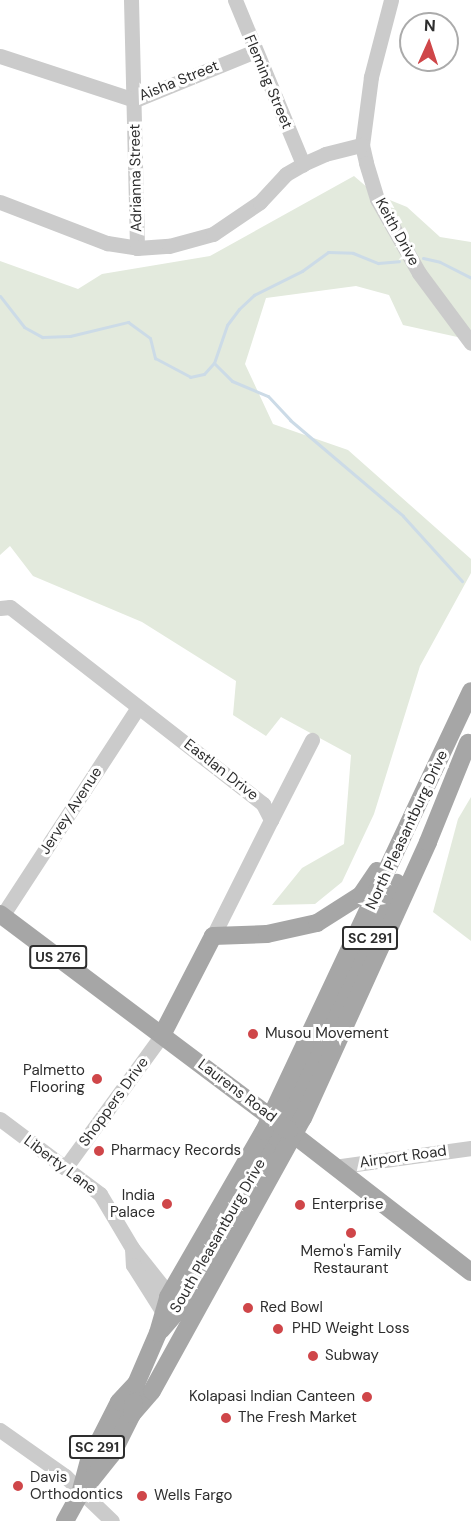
<!DOCTYPE html>
<style>
body{margin:0}
#map{position:relative;width:471px;height:1521px;overflow:hidden;background:#fff;font-family:"DM Sans",sans-serif}
div>[style]{position:absolute}
[style*='--x']{left:calc(var(--x)*1px);top:calc(var(--y)*1px);width:calc(var(--w)*1px);rotate:calc(var(--a)*1deg)}
.green>*{inset:0;background:#e3eadd}
.stream>*{height:3px;margin:-1.5px;padding:0 1.5px;transform-origin:1.5px;border-radius:1.5px;background:#ccdbe7}
.minor>*{height:15px;margin:-7.5px;padding:0 7.5px;transform-origin:7.5px;border-radius:7.5px;background:#cbcbcb}
.major>*{height:18px;margin:-9px;padding:0 9px;transform-origin:9px;border-radius:9px;background:#a6a6a6}
.major-bridge>*{height:18px;margin:-9px;padding:0 9px;transform-origin:9px;border-radius:9px;background:#a6a6a6}
.dots>*{width:16px;height:16px;translate:-50% -50%;box-sizing:border-box;border:3px solid #fff;border-radius:50%}
span{translate:-50% -50%;white-space:nowrap;text-align:center;line-height:1.15;-webkit-text-stroke:6px #fff;paint-order:stroke}
.shield-label span{padding:2px 4px;background:#fff;border:2px solid;border-radius:4px;-webkit-text-stroke-width:0}
.shield-label{font-size:14px;color:#2e2e2e;font-weight:700}
.street-label{font-size:15px;color:#2e2e2e}
.poi-label{font-size:15px;color:#2e2e2e}
.left{translate:0 -50%;text-align:left}
.right{translate:-100% -50%;text-align:right}
.north{position:absolute;left:399px;top:12px;width:60px;height:60px;box-sizing:border-box;background:#fff;border:2px solid #ababab;border-radius:50%;rotate:3deg;font-size:16px;font-weight:700;line-height:24px;text-align:center;color:#2e2e2e}
.north::after{content:'';display:block;margin:auto;width:21px;height:27px;background:#cf4649;clip-path:polygon(50% 0,100% 100%,50% 72%,0 100%)}
</style>
<div id="map">
<div class="green">
<i style="clip-path:polygon(354px 176px,375px 194px,407px 207px,440px 237px,471px 242px,471px 340px,403px 325px,389px 295px,356px 286px,266px 298px,245px 364px,273px 424px,348px 450px,471px 559px,471px 573px,420px 666px,374px 814px,342px 882px,315px 904px,272px 905px,302px 868px,344px 844px,351px 755px,281px 717px,266px 736px,233px 715px,236px 681px,142px 622px,33px 576px,10px 546px,0 555px,0 261px,78px 289px,102px 274px,210px 256px)"></i>
<i style="clip-path:polygon(471px 797px,471px 941px,433px 912px,458px 819px)"></i>
</div>
<div class="stream">
<i style="--x:423;--y:258;--w:17;--a:13"></i>
<i style="--x:440;--y:262;--w:35;--a:27"></i>
<i style="--x:0;--y:296;--w:39;--a:52"></i>
<i style="--x:24;--y:327;--w:21;--a:29"></i>
<i style="--x:42;--y:337;--w:28;--a:-2"></i>
<i style="--x:70;--y:336;--w:60;--a:-13.6"></i>
<i style="--x:128;--y:322;--w:27;--a:36"></i>
<i style="--x:150;--y:338;--w:21;--a:76"></i>
<i style="--x:155;--y:358;--w:40;--a:28"></i>
<i style="--x:190;--y:377;--w:14;--a:-12"></i>
<i style="--x:204;--y:374;--w:15;--a:-48"></i>
<i style="--x:214;--y:363;--w:25;--a:45"></i>
<i style="--x:232;--y:381;--w:39;--a:23"></i>
<i style="--x:268;--y:396;--w:33;--a:47"></i>
<i style="--x:290;--y:420;--w:148;--a:40.3"></i>
<i style="--x:403;--y:516;--w:88;--a:47.8"></i>
<i style="--x:214;--y:363;--w:40;--a:-71.1"></i>
<i style="--x:227;--y:325;--w:20;--a:-53"></i>
<i style="--x:239;--y:309;--w:21;--a:-43"></i>
<i style="--x:254;--y:295;--w:54;--a:-26.6"></i>
<i style="--x:302;--y:271;--w:32;--a:-36"></i>
<i style="--x:328;--y:252;--w:25;--a:2"></i>
<i style="--x:353;--y:253;--w:27;--a:22"></i>
<i style="--x:378;--y:263;--w:21;--a:-5"></i>
</div>
<div class="minor">
<i style="--x:131;--y:0;--w:248;--a:88.6"></i>
<i style="--x:235;--y:0;--w:178;--a:67.5"></i>
<i style="--x:391;--y:0;--w:80;--a:104.6"></i>
<i style="--x:371;--y:77;--w:69;--a:97.5"></i>
<i style="--x:362;--y:145;--w:18;--a:77"></i>
<i style="--x:366;--y:163;--w:38;--a:73"></i>
<i style="--x:377;--y:199;--w:85;--a:60.4"></i>
<i style="--x:419;--y:273;--w:87;--a:53.4"></i>
<i style="--x:0;--y:56;--w:142;--a:18.1"></i>
<i style="--x:135;--y:100;--w:130;--a:-22.2"></i>
<i style="--x:0;--y:202;--w:115;--a:21"></i>
<i style="--x:107;--y:243;--w:30;--a:9"></i>
<i style="--x:137;--y:248;--w:32;--a:-4"></i>
<i style="--x:169;--y:246;--w:46;--a:-15.3"></i>
<i style="--x:213;--y:234;--w:57;--a:-34.2"></i>
<i style="--x:260;--y:202;--w:38;--a:-47"></i>
<i style="--x:286;--y:174;--w:20;--a:-30"></i>
<i style="--x:303;--y:164;--w:24;--a:-24"></i>
<i style="--x:325;--y:154;--w:38;--a:-14"></i>
<i style="--x:0;--y:608;--w:10;--a:-6"></i>
<i style="--x:10;--y:607;--w:321;--a:37.9"></i>
<i style="--x:263;--y:804;--w:18;--a:63"></i>
<i style="--x:271;--y:820;--w:130;--a:116.6"></i>
<i style="--x:271;--y:820;--w:90;--a:-62.9"></i>
<i style="--x:2;--y:916;--w:249;--a:-56.9"></i>
<i style="--x:0;--y:1119;--w:125;--a:36.9"></i>
<i style="--x:100;--y:1194;--w:63;--a:59.3"></i>
<i style="--x:132;--y:1248;--w:69;--a:51.5"></i>
<i style="--x:334;--y:1167;--w:138;--a:-7.9"></i>
<i style="--x:65;--y:1168;--w:165;--a:-53.9"></i>
<i style="--x:132;--y:1248;--w:17;--a:87"></i>
<i style="--x:133;--y:1265;--w:58;--a:57.7"></i>
<i style="--x:0;--y:1430;--w:80;--a:35.3"></i>
<i style="--x:65;--y:1476;--w:65;--a:43.8"></i>
</div>
<div class="major">
<i style="--x:0;--y:914;--w:330;--a:36.9"></i>
<i style="--x:162;--y:1035;--w:111;--a:-62.7"></i>
<i style="--x:213;--y:936;--w:54;--a:-2.1"></i>
<i style="--x:267;--y:934;--w:51;--a:-12.4"></i>
<i style="--x:317;--y:923;--w:52;--a:-32.5"></i>
<i style="--x:361;--y:895;--w:29;--a:-56"></i>
<i style="--x:289;--y:1131;--w:230;--a:37.8"></i>
<i style="--x:161;--y:1330;--w:32;--a:-49"></i>
<i style="--x:182;--y:1306;--w:194;--a:-61.3"></i>
<i style="--x:275;--y:1136;--w:281;--a:-64.3"></i>
<i style="--x:132;--y:1414;--w:30;--a:-49"></i>
<i style="--x:152;--y:1391;--w:312;--a:-61.1"></i>
<i style="--x:303;--y:1118;--w:303;--a:-65.6"></i>
<i style="--x:428;--y:842;--w:107;--a:-68"></i>
<i style="--x:80;--y:1494;--w:34;--a:-75"></i>
<i style="--x:89;--y:1461;--w:66;--a:-63"></i>
<i style="--x:119;--y:1402;--w:25;--a:-47"></i>
<i style="--x:136;--y:1384;--w:56;--a:-66.7"></i>
<i style="--x:158;--y:1333;--w:37;--a:-74"></i>
<i style="--x:168;--y:1297;--w:192;--a:-60"></i>
<i style="--x:264;--y:1131;--w:486;--a:-64.8"></i>
<i style="--x:65;--y:1521;--w:31;--a:-61"></i>
<i style="--x:80;--y:1494;--w:51;--a:-51.3"></i>
<i style="--x:112;--y:1454;--w:45;--a:-63.4"></i>
<i style="--x:132;--y:1414;--w:12;--a:-81"></i>
</div>
<div class="major-bridge">
<i style="--x:264;--y:1112;--w:31;--a:37"></i>
</div>
<div class="dots">
<i style="left:253px;top:1034px;background:#cf4649"></i>
<i style="left:97px;top:1079px;background:#cf4649"></i>
<i style="left:99px;top:1151px;background:#cf4649"></i>
<i style="left:167px;top:1204px;background:#cf4649"></i>
<i style="left:300px;top:1205px;background:#cf4649"></i>
<i style="left:351px;top:1233px;background:#cf4649"></i>
<i style="left:248px;top:1308px;background:#cf4649"></i>
<i style="left:278px;top:1329px;background:#cf4649"></i>
<i style="left:313px;top:1356px;background:#cf4649"></i>
<i style="left:367px;top:1397px;background:#cf4649"></i>
<i style="left:226px;top:1418px;background:#cf4649"></i>
<i style="left:18px;top:1486px;background:#cf4649"></i>
<i style="left:142px;top:1496px;background:#cf4649"></i>
</div>
<div class="shield-label">
<span style="left:370px;top:938px">SC 291</span>
<span style="left:58px;top:957px">US 276</span>
<span style="left:97px;top:1447px">SC 291</span>
</div>
<div class="street-label">
<span style="left:179px;top:81px;rotate:-22deg">Aisha Street</span>
<span style="left:268px;top:82px;rotate:67deg">Fleming Street</span>
<span style="left:136px;top:178px;rotate:-91deg">Adrianna Street</span>
<span style="left:397px;top:232px;rotate:61deg">Keith Drive</span>
<span style="left:221px;top:770px;rotate:38deg">Eastlan Drive</span>
<span style="left:71px;top:811px;rotate:-57deg">Jervey Avenue</span>
<span style="left:407px;top:830px;rotate:-65deg">North Pleasantburg Drive</span>
<span style="left:237px;top:1091px;rotate:37deg">Laurens Road</span>
<span style="left:114px;top:1102px;rotate:-54deg">Shoppers Drive</span>
<span style="left:403px;top:1157px;rotate:-8deg">Airport Road</span>
<span style="left:60px;top:1165px;rotate:37deg">Liberty Lane</span>
<span style="left:218px;top:1236px;rotate:-60deg">South Pleasantburg Drive</span>
</div>
<div class="poi-label">
<span class="left" style="left:265px;top:1034px">Musou Movement</span>
<span class="right" style="left:85px;top:1079px">Palmetto<br>Flooring</span>
<span class="left" style="left:111px;top:1151px">Pharmacy Records</span>
<span class="right" style="left:155px;top:1204px">India<br>Palace</span>
<span class="left" style="left:312px;top:1205px">Enterprise</span>
<span style="left:351px;top:1260px">Memo's Family<br>Restaurant</span>
<span class="left" style="left:260px;top:1308px">Red Bowl</span>
<span class="left" style="left:292px;top:1329px">PHD Weight Loss</span>
<span class="left" style="left:325px;top:1356px">Subway</span>
<span class="right" style="left:355px;top:1397px">Kolapasi Indian Canteen</span>
<span class="left" style="left:238px;top:1418px">The Fresh Market</span>
<span class="left" style="left:30px;top:1486px">Davis<br>Orthodontics</span>
<span class="left" style="left:154px;top:1496px">Wells Fargo</span>
</div>
<div class="north">N</div>
</div>
